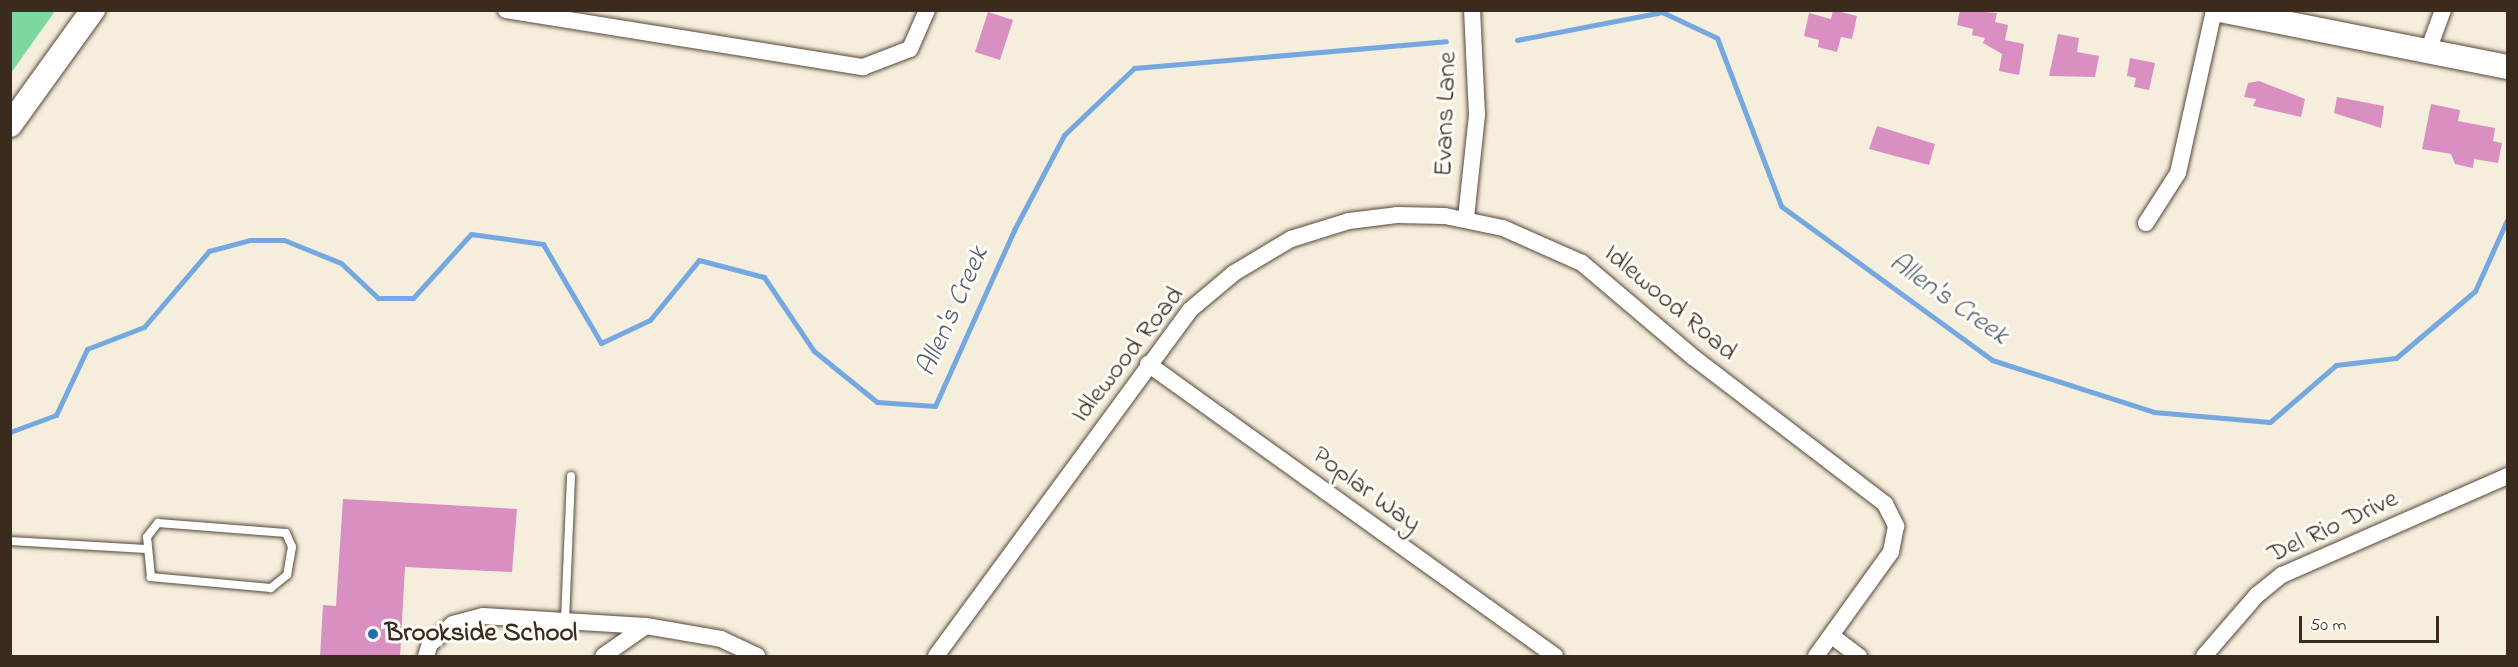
<!DOCTYPE html>
<style>
body{margin:0}
#map{position:relative;width:2518px;height:667px;overflow:hidden;background:#f5eedc;font-family:"Indie Flower",sans-serif}
div>[style]{position:absolute}
[style*='--x']{left:calc(var(--x)*1px);top:calc(var(--y)*1px);width:calc(var(--w)*1px);rotate:calc(var(--a)*1deg)}
.green>*{inset:0;background:#7ed89e}
.stream>*{height:5px;margin:-2.5px;padding:0 2.5px;transform-origin:2.5px;border-radius:2.5px;background:#75a7e1}
.building>*{inset:0;background:#d98fc1}
.roads{filter:drop-shadow(0 0 2px #57473a) drop-shadow(0 0 2px #57473a)}
.lane>*{height:8px;margin:-4px;padding:0 4px;transform-origin:4px;border-radius:4px;background:#fff}
.street>*{height:16px;margin:-8px;padding:0 8px;transform-origin:8px;border-radius:8px;background:#fff}
.secondary>*{height:24px;margin:-12px;padding:0 12px;transform-origin:12px;border-radius:12px;background:#fff}
.dots>*{width:16px;height:16px;translate:-50% -50%;box-sizing:border-box;border:3px solid #fdfcf7;border-radius:50%}
span{translate:-50% -50%;white-space:nowrap;text-align:center;line-height:1.15;-webkit-text-stroke:6px #fdfcf7;paint-order:stroke}
.street-label{font-size:27px;color:#3b2a1e}
.poi-label{font-size:27px;color:#3b2a1e;font-weight:700}
.left{translate:0 -50%;text-align:left}
.water-label{font-size:28px;color:#525c6c;font-style:italic}
.frame{position:absolute;inset:0;border:12px solid #3b2a1e;pointer-events:none}
.scale{position:absolute;left:2299px;top:616px;width:140px;height:27px;box-sizing:border-box;border:3px solid #3b2a1e;border-top:0;padding-left:8px;font-size:18px;line-height:21px;white-space:nowrap;color:#3b2a1e;-webkit-text-stroke:4px #fdfcf7;paint-order:stroke}
</style>
<div id="map">
<div class="green">
<i style="clip-path:polygon(11px 10px,55px 11px,11px 73px,10px 11px)"></i>
</div>
<div class="stream">
<i style="--x:1517;--y:40;--w:148;--a:-10.9"></i>
<i style="--x:1662;--y:12;--w:61;--a:25.3"></i>
<i style="--x:1717;--y:38;--w:180;--a:69.1"></i>
<i style="--x:1781;--y:206;--w:261;--a:36.1"></i>
<i style="--x:1992;--y:360;--w:170;--a:17.8"></i>
<i style="--x:2154;--y:412;--w:116;--a:4.9"></i>
<i style="--x:2270;--y:422;--w:87;--a:-40.8"></i>
<i style="--x:2336;--y:365;--w:60;--a:-6.7"></i>
<i style="--x:2396;--y:358;--w:104;--a:-40.3"></i>
<i style="--x:2475;--y:291;--w:80;--a:-65.7"></i>
<i style="--x:10;--y:432;--w:49;--a:-20.3"></i>
<i style="--x:56;--y:415;--w:73;--a:-64.8"></i>
<i style="--x:87;--y:349;--w:61;--a:-21.1"></i>
<i style="--x:144;--y:327;--w:100;--a:-49.5"></i>
<i style="--x:209;--y:251;--w:42;--a:-15"></i>
<i style="--x:250;--y:240;--w:34;--a:0"></i>
<i style="--x:284;--y:240;--w:61;--a:22"></i>
<i style="--x:341;--y:263;--w:51;--a:43.4"></i>
<i style="--x:378;--y:298;--w:35;--a:0"></i>
<i style="--x:413;--y:298;--w:86;--a:-47.8"></i>
<i style="--x:471;--y:234;--w:73;--a:7.9"></i>
<i style="--x:543;--y:244;--w:115;--a:59.6"></i>
<i style="--x:601;--y:343;--w:54;--a:-25.1"></i>
<i style="--x:650;--y:320;--w:77;--a:-50.8"></i>
<i style="--x:699;--y:260;--w:67;--a:14.7"></i>
<i style="--x:764;--y:277;--w:89;--a:56"></i>
<i style="--x:814;--y:351;--w:81;--a:39"></i>
<i style="--x:877;--y:402;--w:58;--a:3.9"></i>
<i style="--x:935;--y:406;--w:193;--a:-65.8"></i>
<i style="--x:1014;--y:230;--w:107;--a:-62.2"></i>
<i style="--x:1064;--y:135;--w:97;--a:-43.7"></i>
<i style="--x:1134;--y:68;--w:313;--a:-4.9"></i>
</div>
<div class="building">
<i style="clip-path:polygon(1833px 10px,1857px 16px,1852px 39px,1841px 37px,1837px 52px,1818px 47px,1819px 40px,1804px 36px,1809px 13px,1831px 19px)"></i>
<i style="clip-path:polygon(1960px 10px,1997px 13px,1995px 22px,2008px 25px,2005px 40px,2024px 44px,2019px 75px,1999px 71px,2002px 54px,1983px 43px,1985px 38px,1972px 35px,1973px 29px,1957px 25px)"></i>
<i style="clip-path:polygon(988px 12px,1013px 20px,1000px 60px,975px 52px)"></i>
<i style="clip-path:polygon(2058px 34px,2079px 38px,2077px 52px,2099px 56px,2095px 77px,2049px 76px)"></i>
<i style="clip-path:polygon(2130px 58px,2155px 63px,2149px 90px,2134px 87px,2136px 78px,2127px 76px)"></i>
<i style="clip-path:polygon(2259px 81px,2305px 99px,2301px 117px,2253px 106px,2256px 99px,2244px 97px,2248px 83px)"></i>
<i style="clip-path:polygon(2337px 97px,2384px 106px,2381px 128px,2334px 113px)"></i>
<i style="clip-path:polygon(2431px 104px,2460px 110px,2458px 121px,2495px 128px,2493px 141px,2502px 143px,2498px 163px,2474px 159px,2473px 168px,2455px 164px,2451px 154px,2422px 149px)"></i>
<i style="clip-path:polygon(1877px 126px,1935px 144px,1929px 165px,1869px 149px)"></i>
<i style="clip-path:polygon(343px 499px,517px 509px,512px 572px,405px 567px,400px 657px,320px 657px,323px 605px,336px 606px)"></i>
</div>
<div class="roads">
<div class="lane">
<i style="--x:158;--y:523;--w:128;--a:4.5"></i>
<i style="--x:286;--y:533;--w:15;--a:67"></i>
<i style="--x:292;--y:547;--w:28;--a:100"></i>
<i style="--x:287;--y:575;--w:21;--a:141"></i>
<i style="--x:271;--y:588;--w:121;--a:-174.8"></i>
<i style="--x:151;--y:577;--w:40;--a:-95.7"></i>
<i style="--x:147;--y:537;--w:18;--a:-52"></i>
<i style="--x:10;--y:541;--w:136;--a:3.4"></i>
<i style="--x:565;--y:620;--w:144;--a:-87.6"></i>
</div>
<div class="street">
<i style="--x:506;--y:10;--w:362;--a:9.1"></i>
<i style="--x:863;--y:67;--w:50;--a:-21"></i>
<i style="--x:910;--y:49;--w:43;--a:-66.4"></i>
<i style="--x:2428;--y:51;--w:44;--a:-69.9"></i>
<i style="--x:1466;--y:218;--w:104;--a:-83.9"></i>
<i style="--x:1477;--y:115;--w:105;--a:-92.7"></i>
<i style="--x:2146;--y:223;--w:59;--a:-57.4"></i>
<i style="--x:2178;--y:173;--w:167;--a:-77.5"></i>
<i style="--x:1148;--y:364;--w:501;--a:35.66"></i>
<i style="--x:646;--y:626;--w:76;--a:9.8"></i>
<i style="--x:721;--y:639;--w:40;--a:25"></i>
<i style="--x:1832;--y:636;--w:34;--a:37"></i>
<i style="--x:426;--y:656;--w:13;--a:-72"></i>
<i style="--x:430;--y:644;--w:30;--a:-41"></i>
<i style="--x:453;--y:624;--w:31;--a:-15"></i>
<i style="--x:483;--y:616;--w:163;--a:3.5"></i>
<i style="--x:646;--y:626;--w:52;--a:145.1"></i>
<i style="--x:936;--y:656;--w:429;--a:-53.7"></i>
<i style="--x:1190;--y:310;--w:57;--a:-40.1"></i>
<i style="--x:1234;--y:273;--w:66;--a:-30.8"></i>
<i style="--x:1291;--y:239;--w:61;--a:-17.2"></i>
<i style="--x:1349;--y:221;--w:48;--a:-7.1"></i>
<i style="--x:1397;--y:215;--w:48;--a:1.2"></i>
<i style="--x:1445;--y:216;--w:59;--a:11.7"></i>
<i style="--x:1503;--y:228;--w:86;--a:23.9"></i>
<i style="--x:1582;--y:263;--w:145;--a:40.3"></i>
<i style="--x:1693;--y:357;--w:242;--a:37.4"></i>
<i style="--x:1885;--y:504;--w:25;--a:63"></i>
<i style="--x:1896;--y:526;--w:26;--a:101"></i>
<i style="--x:1891;--y:552;--w:128;--a:125.8"></i>
<i style="--x:2204;--y:656;--w:81;--a:-49"></i>
<i style="--x:2257;--y:595;--w:32;--a:-39"></i>
<i style="--x:2282;--y:575;--w:247;--a:-23.7"></i>
</div>
<div class="secondary">
<i style="--x:2220;--y:10;--w:294;--a:11.2"></i>
<i style="--x:10;--y:125;--w:142;--a:-54.2"></i>
</div>
</div>
<div class="dots">
<i style="left:373px;top:634px;background:#1f6fb2"></i>
</div>
<div class="street-label">
<span style="left:1446px;top:114px;rotate:-88deg">Evans Lane</span>
<span style="left:1670px;top:303px;rotate:40deg">Idlewood Road</span>
<span style="left:1128px;top:355px;rotate:-52deg">Idlewood Road</span>
<span style="left:1366px;top:490px;rotate:36deg">Poplar Way</span>
<span style="left:2333px;top:527px;rotate:-25deg">Del Rio Drive</span>
</div>
<div class="poi-label">
<span class="left" style="left:385px;top:634px">Brookside School</span>
</div>
<div class="water-label">
<span style="left:1948px;top:300px;rotate:35deg">Allen's Creek</span>
<span style="left:954px;top:312px;rotate:-66deg">Allen's Creek</span>
</div>
<div class="frame"></div>
<div class="scale">50 m</div>
</div>
